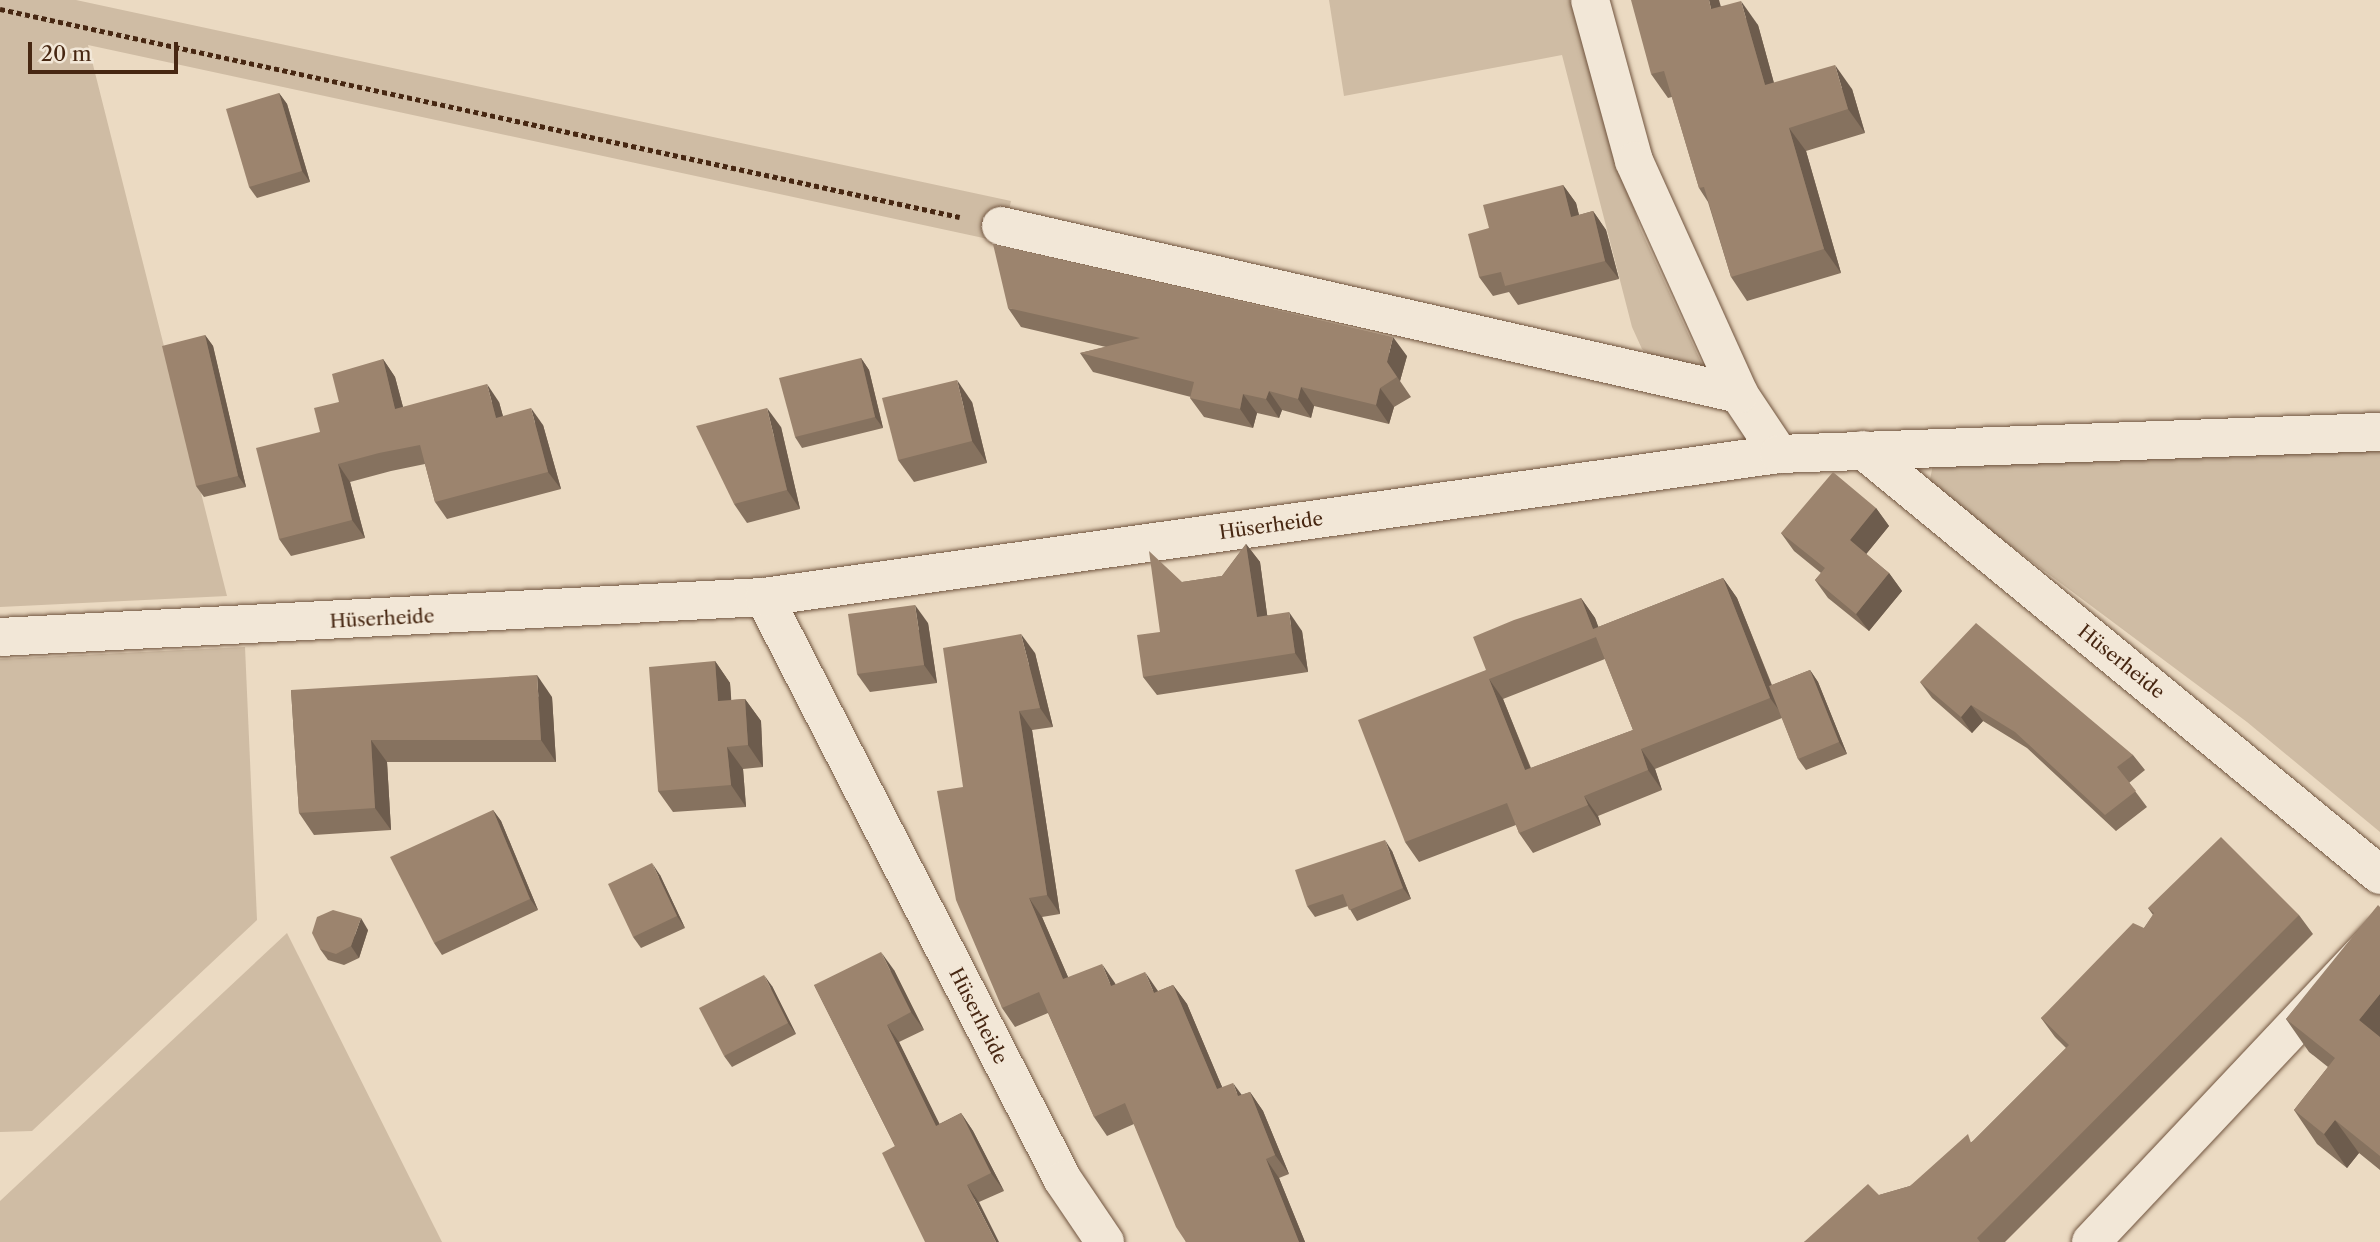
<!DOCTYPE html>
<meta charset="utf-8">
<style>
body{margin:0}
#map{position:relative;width:2380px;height:1242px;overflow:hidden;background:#ebdac2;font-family:"Libre Caslon Text",serif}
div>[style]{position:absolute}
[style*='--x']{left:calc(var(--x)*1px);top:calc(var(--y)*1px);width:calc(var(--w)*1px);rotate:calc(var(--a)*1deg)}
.green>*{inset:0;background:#cfbca4}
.path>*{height:4.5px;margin-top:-2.25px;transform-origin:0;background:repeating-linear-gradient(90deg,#472712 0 5px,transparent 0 8.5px)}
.roads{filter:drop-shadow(0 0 2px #70543e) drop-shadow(0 0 2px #70543e)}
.street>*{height:38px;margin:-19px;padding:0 19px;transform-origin:19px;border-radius:19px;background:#f2e7d7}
.wall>*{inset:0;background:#86725f}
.shaded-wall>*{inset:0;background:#6d5c4d}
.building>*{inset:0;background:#9c846e}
span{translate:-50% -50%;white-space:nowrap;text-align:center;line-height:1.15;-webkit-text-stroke:5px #f2e7d7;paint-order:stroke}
.street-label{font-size:19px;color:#472712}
.scale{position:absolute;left:28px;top:42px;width:150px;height:32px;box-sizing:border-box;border:4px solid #472712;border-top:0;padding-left:9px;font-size:21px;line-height:24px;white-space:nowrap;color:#472712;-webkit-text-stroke:5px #f2e7d7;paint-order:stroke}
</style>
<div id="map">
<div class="green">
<i style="clip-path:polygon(0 0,76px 0,1011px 201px,1002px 242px,88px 45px,227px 596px,0 607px)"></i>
<i style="clip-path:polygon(1329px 0,1572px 0,1640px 228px,1705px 371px,1660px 361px,1642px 349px,1632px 327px,1562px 55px,1344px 96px)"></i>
<i style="clip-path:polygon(2380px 449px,2380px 832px,2247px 722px,1929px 485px,1933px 464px)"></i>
<i style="clip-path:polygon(245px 647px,257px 920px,32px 1131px,0 1132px,0 659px)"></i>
<i style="clip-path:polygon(287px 933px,442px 1242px,0 1242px,0 1201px)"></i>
</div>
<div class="path">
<i style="--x:0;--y:9;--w:982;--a:12.23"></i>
</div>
<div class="roads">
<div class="street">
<i style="--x:1590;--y:0;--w:167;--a:74.7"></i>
<i style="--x:1634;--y:161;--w:256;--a:65.7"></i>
<i style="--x:1739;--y:394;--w:72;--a:56.3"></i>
<i style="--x:1001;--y:226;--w:757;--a:12.82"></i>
<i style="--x:1863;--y:450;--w:669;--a:39.42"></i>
<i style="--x:764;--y:597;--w:655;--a:62.85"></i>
<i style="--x:1063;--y:1180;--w:75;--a:55.9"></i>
<i style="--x:0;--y:637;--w:765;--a:-3"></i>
<i style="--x:764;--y:597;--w:1025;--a:-8.02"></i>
<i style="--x:1779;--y:454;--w:601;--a:-2.1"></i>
<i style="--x:2091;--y:1242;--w:422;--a:-46.7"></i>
</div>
</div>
<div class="wall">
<i style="clip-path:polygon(1721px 6px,1758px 25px,1774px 83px,1852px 89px,1865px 133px,1806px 151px,1841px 273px,1747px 301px,1731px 277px,1708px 202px,1699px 188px,1672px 97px,1668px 98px,1651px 74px)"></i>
<i style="clip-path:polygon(279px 93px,287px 104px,310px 182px,257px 198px,249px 187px)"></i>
<i style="clip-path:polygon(1563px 185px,1576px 203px,1579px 215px,1593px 211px,1606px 230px,1619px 279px,1518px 305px,1509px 292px,1493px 296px,1479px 277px,1489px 228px)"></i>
<i style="clip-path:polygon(1008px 308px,1407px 356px,1400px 381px,1411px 397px,1394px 407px,1389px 424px,1314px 406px,1311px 418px,1282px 410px,1279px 418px,1257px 413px,1253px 428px,1204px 417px,1190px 398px,1191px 397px,1093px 372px,1080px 353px,1106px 347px,1021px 327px)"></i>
<i style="clip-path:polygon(205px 335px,213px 346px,246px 487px,204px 497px,196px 486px)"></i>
<i style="clip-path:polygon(861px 358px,869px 370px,883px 428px,802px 448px,795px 437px)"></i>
<i style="clip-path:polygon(383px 359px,395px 377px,403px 407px,499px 402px,503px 416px,543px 425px,561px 489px,447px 519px,435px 502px,425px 464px,391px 471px,350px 482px,365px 538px,291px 556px,279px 539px,320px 432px,339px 402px)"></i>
<i style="clip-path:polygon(972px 402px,987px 463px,914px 482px,898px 460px)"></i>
<i style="clip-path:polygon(781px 427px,800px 509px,747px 523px,734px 504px)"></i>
<i style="clip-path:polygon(1876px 508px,1889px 526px,1866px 554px,1889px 573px,1902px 591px,1869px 631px,1828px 598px,1815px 580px,1821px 573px,1794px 551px,1781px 533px)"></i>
<i style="clip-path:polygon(1246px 544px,1260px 562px,1267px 615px,1302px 631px,1308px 672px,1157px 695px,1143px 677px,1160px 632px,1182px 582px,1222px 576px)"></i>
<i style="clip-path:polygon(evenodd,1723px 578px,1737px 598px,1772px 685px,1810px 670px,1818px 682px,1847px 754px,1806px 770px,1798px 759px,1782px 718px,1655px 769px,1662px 790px,1598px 816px,1601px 825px,1533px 853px,1519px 833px,1516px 825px,1419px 862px,1405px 842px,1486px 670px,1581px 598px,1595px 618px,1598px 627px,1723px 578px,1605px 659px,1633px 730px,1531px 768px,1503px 699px,1605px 659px)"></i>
<i style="clip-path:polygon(928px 623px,937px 683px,870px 692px,857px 674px)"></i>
<i style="clip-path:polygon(1035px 653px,1053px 727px,1032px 730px,1060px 914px,1042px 917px,1068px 977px,1158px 991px,1173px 985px,1187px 1004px,1222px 1087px,1241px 1095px,1250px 1092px,1263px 1111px,1289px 1174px,1279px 1178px,1305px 1242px,1186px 1242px,1134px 1124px,1107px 1136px,1094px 1117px,1048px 1013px,1015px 1027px,1002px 1008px,963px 787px)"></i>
<i style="clip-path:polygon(715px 661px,730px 683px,731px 700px,745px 699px,761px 721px,763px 767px,743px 769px,746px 807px,673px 812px,658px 791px)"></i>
<i style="clip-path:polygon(1920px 682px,2133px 755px,2145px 770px,2129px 783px,2147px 807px,2116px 831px,2027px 748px,1983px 721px,1972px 733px,1932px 698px)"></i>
<i style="clip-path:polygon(291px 690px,552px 697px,556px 762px,387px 762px,391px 830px,314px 835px,299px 813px)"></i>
<i style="clip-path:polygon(493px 810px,501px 821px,538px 910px,442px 955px,434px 943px)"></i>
<i style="clip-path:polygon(1392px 851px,1411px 899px,1357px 921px,1348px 906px,1315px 917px,1307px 906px)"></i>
<i style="clip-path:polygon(660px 875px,685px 928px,641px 948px,633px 937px)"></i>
<i style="clip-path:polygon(2380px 907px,2380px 1170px,2359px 1153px,2347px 1168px,2317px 1144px,2294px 1110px,2328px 1067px,2309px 1052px,2286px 1019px)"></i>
<i style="clip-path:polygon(2148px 908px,2299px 915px,2313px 934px,2005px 1242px,1804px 1242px,1879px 1195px,1910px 1186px,1973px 1141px,2066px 1048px,2055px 1037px,2041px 1018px,2144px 928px,2153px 915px)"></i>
<i style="clip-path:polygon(368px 930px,359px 958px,344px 965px,328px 960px,320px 949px)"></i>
<i style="clip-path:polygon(894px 970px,924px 1030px,899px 1042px,939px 1124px,961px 1113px,973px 1131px,1004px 1191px,979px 1202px,895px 1146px,814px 985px)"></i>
<i style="clip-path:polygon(772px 986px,796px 1034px,732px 1067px,724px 1056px)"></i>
</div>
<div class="shaded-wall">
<i style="clip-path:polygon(1709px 0,1719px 0,1728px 32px,1711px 9px)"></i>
<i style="clip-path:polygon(1741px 1px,1758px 25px,1781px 109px,1765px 85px)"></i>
<i style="clip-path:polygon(1835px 65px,1852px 89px,1865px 133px,1848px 109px)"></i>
<i style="clip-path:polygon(279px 93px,287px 104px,310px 182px,302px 171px)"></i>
<i style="clip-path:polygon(1789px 128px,1806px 151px,1841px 273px,1824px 249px)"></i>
<i style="clip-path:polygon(1563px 185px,1576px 203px,1584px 236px,1571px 217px)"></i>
<i style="clip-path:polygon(1593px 211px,1606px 230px,1619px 279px,1605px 261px)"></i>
<i style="clip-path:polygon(205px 335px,213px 346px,246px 487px,238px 476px)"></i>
<i style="clip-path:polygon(1393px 337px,1407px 356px,1400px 381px,1411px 397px,1387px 362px)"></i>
<i style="clip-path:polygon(861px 358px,869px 370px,883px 428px,875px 417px)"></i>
<i style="clip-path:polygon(383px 359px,395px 377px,408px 426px,395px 409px)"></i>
<i style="clip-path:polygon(957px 380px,972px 402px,987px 463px,972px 441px)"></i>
<i style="clip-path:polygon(487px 384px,499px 402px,508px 435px,496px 418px)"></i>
<i style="clip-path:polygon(1301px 387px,1314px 406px,1311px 418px,1298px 399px)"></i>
<i style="clip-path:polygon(1380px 388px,1394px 407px,1389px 424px,1376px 405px)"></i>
<i style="clip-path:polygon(1269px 391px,1282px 410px,1279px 418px,1266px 399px)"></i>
<i style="clip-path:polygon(1243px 394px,1257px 413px,1253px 428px,1240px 409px)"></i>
<i style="clip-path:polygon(531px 408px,543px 425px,561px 489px,548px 472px)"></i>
<i style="clip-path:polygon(767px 408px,781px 427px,800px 509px,787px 490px)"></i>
<i style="clip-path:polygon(338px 464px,350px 482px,365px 538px,352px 520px)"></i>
<i style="clip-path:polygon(1876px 508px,1889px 526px,1863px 558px,1850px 540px)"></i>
<i style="clip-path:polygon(1246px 544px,1260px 562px,1270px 636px,1257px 617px)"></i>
<i style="clip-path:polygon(1889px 573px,1902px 591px,1869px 631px,1856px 614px)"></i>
<i style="clip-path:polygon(1723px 578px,1737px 598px,1784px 717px,1770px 698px)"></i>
<i style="clip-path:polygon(1581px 598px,1595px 618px,1607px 649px,1593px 629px)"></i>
<i style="clip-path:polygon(915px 605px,928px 623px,937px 683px,924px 665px)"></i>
<i style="clip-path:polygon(1289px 612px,1302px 631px,1308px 672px,1295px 653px)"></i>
<i style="clip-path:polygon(1021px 634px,1035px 653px,1053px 727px,1040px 708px)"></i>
<i style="clip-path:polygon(715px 661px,730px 683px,733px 723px,718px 701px)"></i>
<i style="clip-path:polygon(1810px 670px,1818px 682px,1847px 754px,1839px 742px)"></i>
<i style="clip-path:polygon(537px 675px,552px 697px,556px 762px,541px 740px)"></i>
<i style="clip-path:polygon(1489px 679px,1503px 699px,1539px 790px,1525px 770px)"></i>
<i style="clip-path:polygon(745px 699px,761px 721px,763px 767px,748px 745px)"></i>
<i style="clip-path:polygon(1971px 705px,1983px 721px,1972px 733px,1961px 717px)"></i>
<i style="clip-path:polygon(1019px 711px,1032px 730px,1060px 914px,1047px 895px)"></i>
<i style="clip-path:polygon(371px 740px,387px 762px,391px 830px,375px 808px)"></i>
<i style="clip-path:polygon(727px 747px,743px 769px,746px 807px,731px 785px)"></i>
<i style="clip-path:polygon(1641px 749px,1655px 769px,1662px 790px,1648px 770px)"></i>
<i style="clip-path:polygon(1584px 796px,1598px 816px,1601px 825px,1588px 805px)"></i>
<i style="clip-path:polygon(493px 810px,501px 821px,538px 910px,530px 899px)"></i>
<i style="clip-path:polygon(1385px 840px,1392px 851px,1411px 899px,1403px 888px)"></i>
<i style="clip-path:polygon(652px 863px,660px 875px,685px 928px,677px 916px)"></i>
<i style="clip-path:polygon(1029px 898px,1042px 917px,1077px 998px,1063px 979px)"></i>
<i style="clip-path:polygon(361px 918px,368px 930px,359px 958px,351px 946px)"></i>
<i style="clip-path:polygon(881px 952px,894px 970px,924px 1030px,911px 1012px)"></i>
<i style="clip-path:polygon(1102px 964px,1115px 983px,1125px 1005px,1111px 986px)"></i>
<i style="clip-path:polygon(1145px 972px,1158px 991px,1154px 993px)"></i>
<i style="clip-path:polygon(764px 975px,772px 986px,796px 1034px,788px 1023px)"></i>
<i style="clip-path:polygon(1173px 985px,1187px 1004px,1231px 1108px,1217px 1089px)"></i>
<i style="clip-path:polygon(2380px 994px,2380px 1050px,2359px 1020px)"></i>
<i style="clip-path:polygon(887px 1025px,899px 1042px,949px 1143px,936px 1126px)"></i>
<i style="clip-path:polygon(1233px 1083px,1247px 1102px,1238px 1096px)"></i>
<i style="clip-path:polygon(1250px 1092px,1263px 1111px,1289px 1174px,1275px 1155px)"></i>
<i style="clip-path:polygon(961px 1113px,973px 1131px,1004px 1191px,991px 1173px)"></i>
<i style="clip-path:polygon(2335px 1120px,2359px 1153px,2347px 1168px,2324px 1134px)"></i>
<i style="clip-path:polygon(1266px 1159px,1279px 1178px,1305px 1242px,1299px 1242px)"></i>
<i style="clip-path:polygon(967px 1185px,979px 1202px,999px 1242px,996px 1242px)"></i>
</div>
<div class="building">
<i style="clip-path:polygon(1631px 0,1709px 0,1711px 9px,1741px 1px,1765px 85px,1835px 65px,1848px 109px,1789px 128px,1824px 249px,1731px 277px,1704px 187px,1699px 188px,1664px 71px,1651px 74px)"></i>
<i style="clip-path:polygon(279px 93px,302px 171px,249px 187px,226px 109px)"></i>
<i style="clip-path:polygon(1563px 185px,1571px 217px,1593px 211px,1605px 261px,1505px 286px,1501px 272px,1479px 277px,1468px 234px,1489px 228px,1483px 205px)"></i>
<i style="clip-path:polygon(993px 244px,1393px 337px,1387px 362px,1397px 377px,1380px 388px,1376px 405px,1301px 387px,1298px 399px,1269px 391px,1266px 399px,1243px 394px,1240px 409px,1190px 398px,1194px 382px,1080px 353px,1140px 338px,1008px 308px)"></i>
<i style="clip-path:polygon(205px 335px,238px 476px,196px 486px,162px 346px)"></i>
<i style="clip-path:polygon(861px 358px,875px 417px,795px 437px,779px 378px)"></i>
<i style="clip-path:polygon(383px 359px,395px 409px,487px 384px,496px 418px,531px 408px,548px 472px,435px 502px,420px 445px,379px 453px,338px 464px,352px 520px,279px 539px,256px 448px,320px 432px,314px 408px,339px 402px,332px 374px)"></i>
<i style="clip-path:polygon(957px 380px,972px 441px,898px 460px,882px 398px)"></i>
<i style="clip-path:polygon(767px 408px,787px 490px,734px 504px,696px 426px)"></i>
<i style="clip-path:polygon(1833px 472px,1876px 508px,1850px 540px,1889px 573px,1856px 614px,1815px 580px,1825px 568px,1781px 533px)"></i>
<i style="clip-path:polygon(1246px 544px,1257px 617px,1289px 612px,1295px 653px,1143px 677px,1137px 635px,1160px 632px,1149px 551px,1182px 582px,1222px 576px)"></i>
<i style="clip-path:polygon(evenodd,1723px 578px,1770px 698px,1641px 749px,1648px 770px,1584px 796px,1588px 805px,1519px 833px,1507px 803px,1405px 842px,1358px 720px,1486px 670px,1473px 637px,1514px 620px,1581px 598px,1593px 629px,1723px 578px,1596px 637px,1633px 730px,1525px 770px,1489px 679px,1596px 637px)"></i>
<i style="clip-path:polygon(915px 605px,924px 665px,857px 674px,848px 614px)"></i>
<i style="clip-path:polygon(1976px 623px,2133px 755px,2117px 767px,2136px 791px,2105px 815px,2015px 732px,1971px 705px,1961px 717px,1920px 682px)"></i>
<i style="clip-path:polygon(1021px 634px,1040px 708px,1019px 711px,1047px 895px,1029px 898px,1063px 979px,1102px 964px,1111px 986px,1145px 972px,1154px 993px,1173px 985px,1217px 1089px,1233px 1083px,1238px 1096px,1250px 1092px,1275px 1155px,1266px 1159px,1299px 1242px,1186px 1242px,1176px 1227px,1125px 1103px,1094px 1117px,1039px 992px,1002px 1008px,956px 900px,937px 791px,963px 787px,943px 648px)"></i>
<i style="clip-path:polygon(715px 661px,718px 701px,745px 699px,748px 745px,727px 747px,731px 785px,658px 791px,649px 667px)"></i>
<i style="clip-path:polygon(1810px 670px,1839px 742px,1798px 759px,1769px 686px)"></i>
<i style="clip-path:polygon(537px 675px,541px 740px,371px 740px,375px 808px,299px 813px,291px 690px)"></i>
<i style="clip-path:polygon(493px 810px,530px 899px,434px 943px,390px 857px)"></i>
<i style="clip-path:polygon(2221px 837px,2299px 915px,1977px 1238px,1980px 1242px,1804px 1242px,1868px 1184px,1879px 1195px,1910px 1186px,1968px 1134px,1971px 1143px,2069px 1045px,2041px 1018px,2133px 923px,2144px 928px,2154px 913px,2148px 908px)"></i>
<i style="clip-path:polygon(1385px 840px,1403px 888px,1349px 910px,1343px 894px,1307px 906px,1295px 870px)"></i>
<i style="clip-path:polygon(652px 863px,677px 916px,633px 937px,608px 884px)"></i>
<i style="clip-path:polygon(2378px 905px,2380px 907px,2380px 994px,2359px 1020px,2380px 1037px,2380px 1156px,2335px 1120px,2324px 1134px,2294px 1110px,2335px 1058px,2286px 1019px)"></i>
<i style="clip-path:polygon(333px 910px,361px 918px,351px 946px,336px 954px,320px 949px,312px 933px,317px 917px)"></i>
<i style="clip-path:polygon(881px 952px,911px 1012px,887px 1025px,936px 1126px,961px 1113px,991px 1173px,967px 1185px,996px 1242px,925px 1242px,882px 1153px,895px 1146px,814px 985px)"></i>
<i style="clip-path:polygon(764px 975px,788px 1023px,724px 1056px,699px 1008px)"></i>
</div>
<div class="street-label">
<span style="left:1271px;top:526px;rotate:-8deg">Hüserheide</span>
<span style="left:382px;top:619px;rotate:-3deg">Hüserheide</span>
<span style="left:2121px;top:662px;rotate:39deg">Hüserheide</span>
<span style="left:978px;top:1016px;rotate:63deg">Hüserheide</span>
</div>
<div class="scale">20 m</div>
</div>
